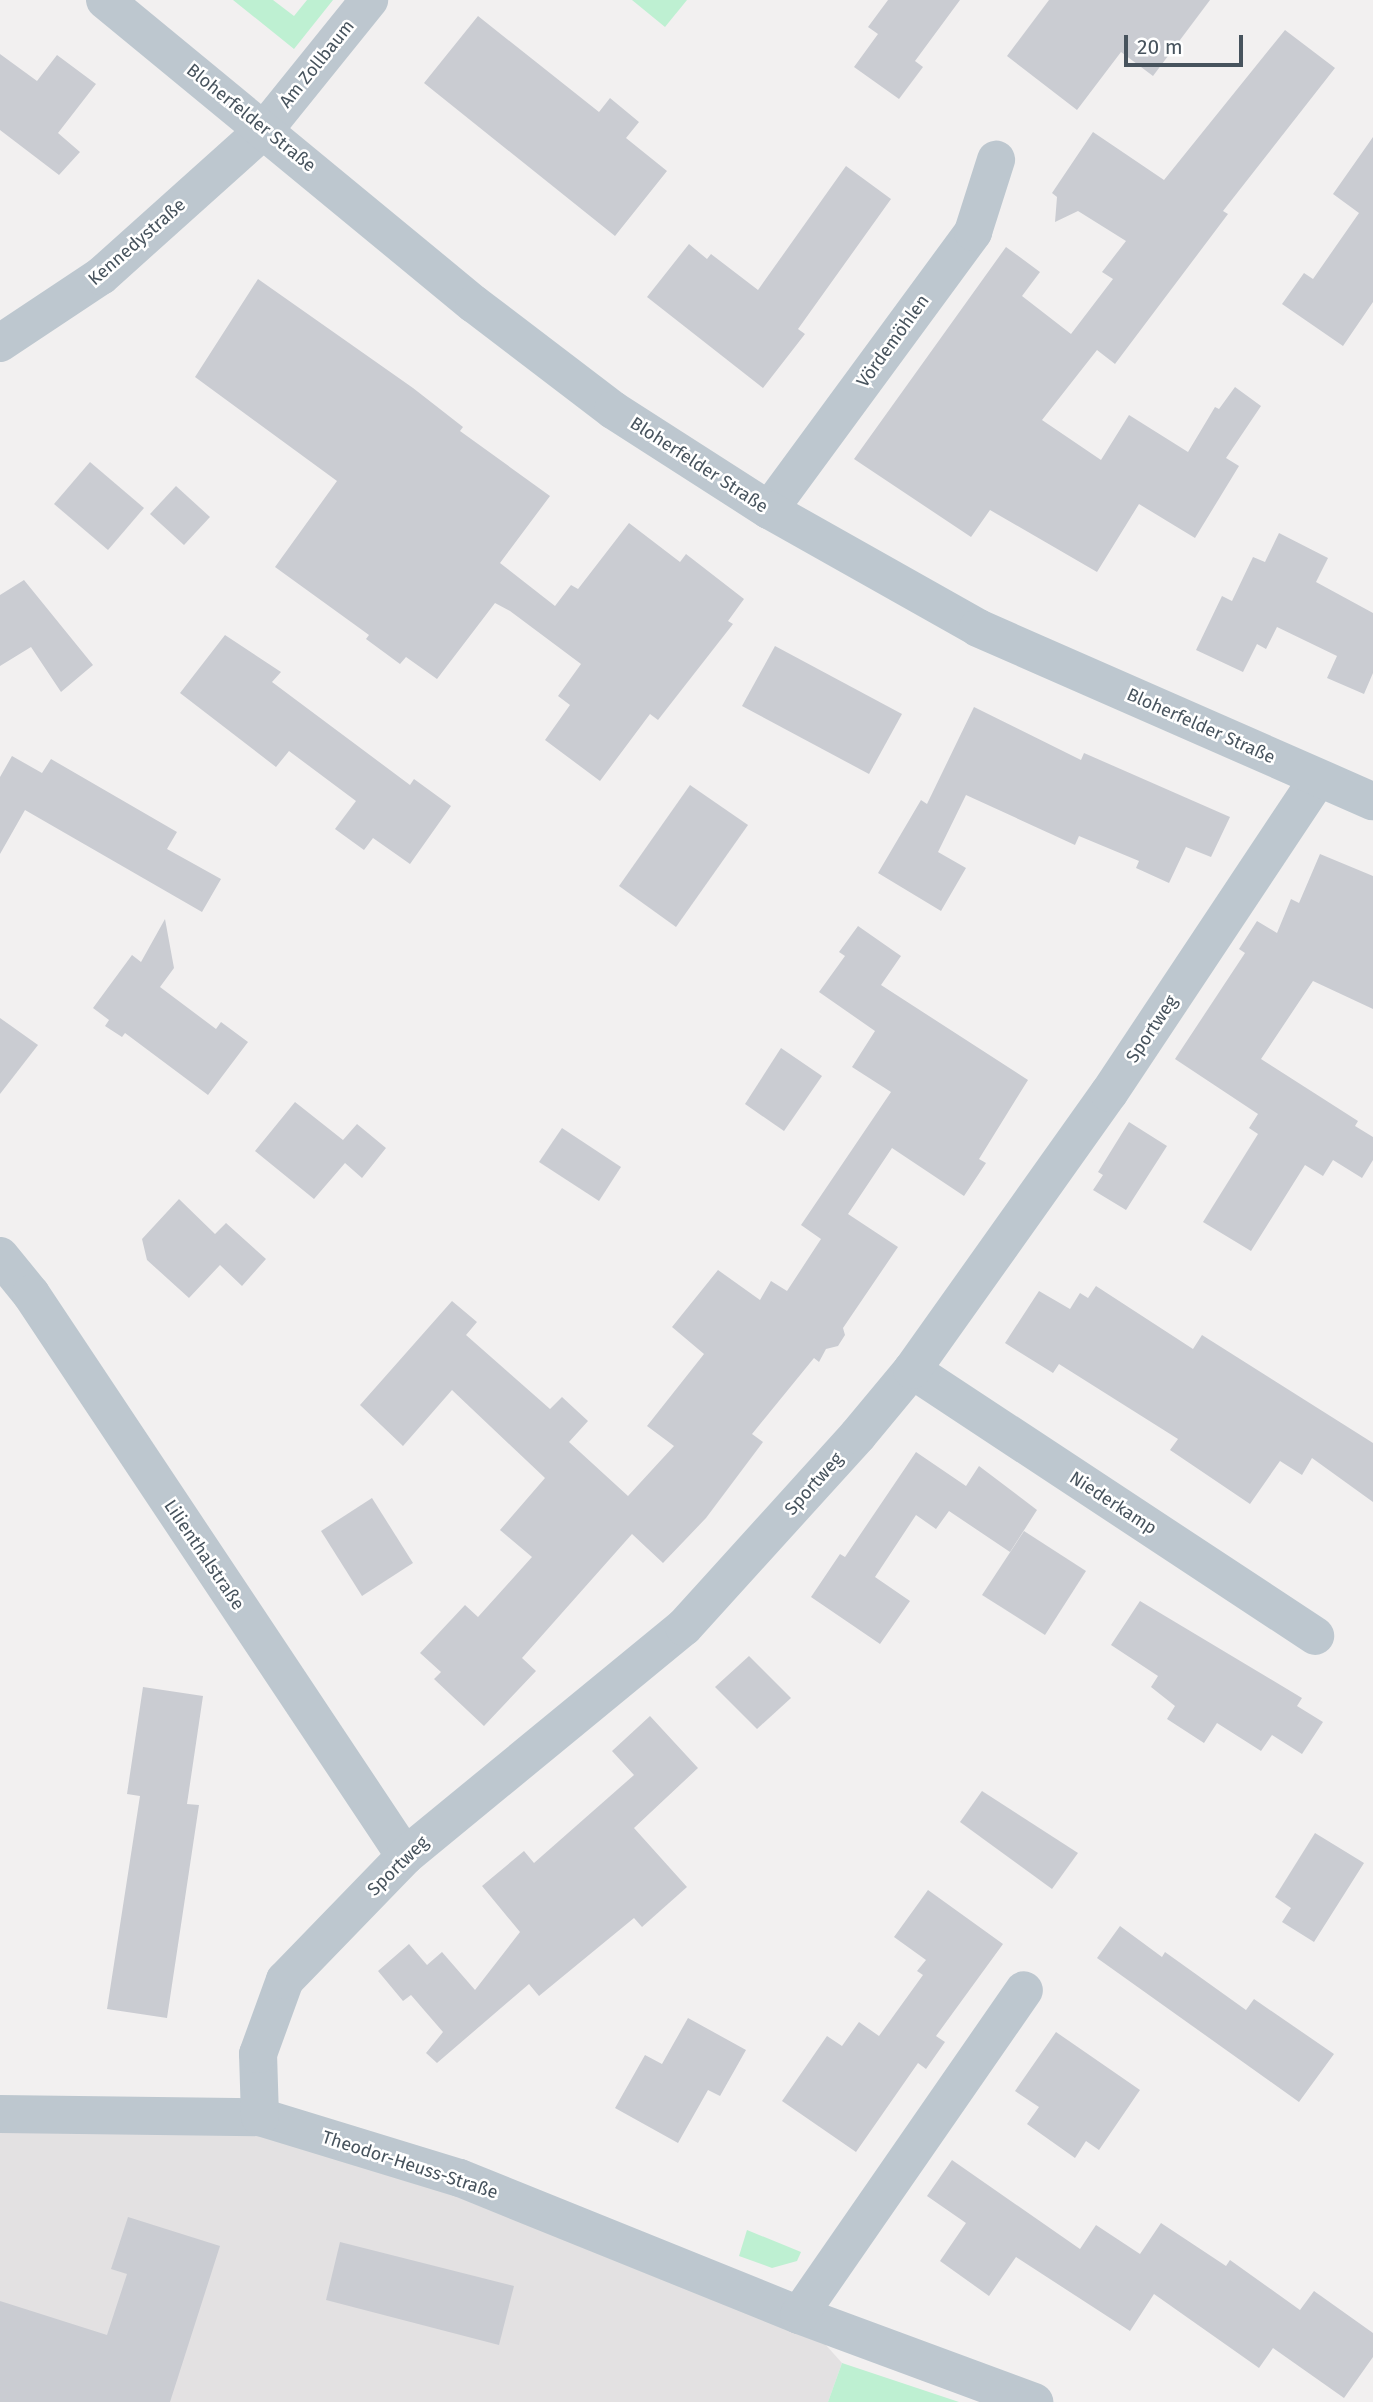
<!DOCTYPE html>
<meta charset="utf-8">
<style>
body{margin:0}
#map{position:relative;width:1373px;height:2402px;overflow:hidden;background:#f2f0f0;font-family:"Fira Sans",sans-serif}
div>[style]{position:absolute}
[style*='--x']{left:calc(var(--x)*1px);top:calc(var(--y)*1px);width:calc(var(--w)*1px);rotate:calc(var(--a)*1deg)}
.education>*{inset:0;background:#e3e1e2}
.green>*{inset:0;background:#bef0d2}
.building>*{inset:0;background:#caccd2}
.minor>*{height:38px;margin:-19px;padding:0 19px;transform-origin:19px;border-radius:19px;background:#bdc7cf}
.tertiary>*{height:38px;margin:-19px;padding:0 19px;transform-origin:19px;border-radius:19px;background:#bdc7cf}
span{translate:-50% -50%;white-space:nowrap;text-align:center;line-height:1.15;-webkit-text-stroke:5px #fff;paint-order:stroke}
.street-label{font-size:18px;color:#47535d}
.scale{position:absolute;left:1124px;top:35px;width:119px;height:32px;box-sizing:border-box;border:4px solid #47535d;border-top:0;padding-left:9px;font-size:21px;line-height:24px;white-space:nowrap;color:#47535d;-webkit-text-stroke:5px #fff;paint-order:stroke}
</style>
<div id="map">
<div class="education">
<i style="clip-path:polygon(0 2113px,260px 2117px,799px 2315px,842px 2363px,828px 2402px,0 2402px)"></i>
</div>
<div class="green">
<i style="clip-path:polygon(233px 0,273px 0,294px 16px,307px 0,333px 0,294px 49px)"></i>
<i style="clip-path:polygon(632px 0,687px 0,665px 27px)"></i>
<i style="clip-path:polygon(747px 2230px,801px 2252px,797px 2261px,772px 2268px,739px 2256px)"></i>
<i style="clip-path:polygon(842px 2363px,959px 2402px,828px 2402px)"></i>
</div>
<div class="building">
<i style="clip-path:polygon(888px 0,960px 0,915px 61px,923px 67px,899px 99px,854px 67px,878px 34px,868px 27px)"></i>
<i style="clip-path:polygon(1049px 0,1210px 0,1153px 76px,1121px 52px,1077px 110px,1007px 56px)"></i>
<i style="clip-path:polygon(478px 16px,599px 112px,610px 98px,639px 122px,626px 138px,667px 171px,615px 236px,424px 83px)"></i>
<i style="clip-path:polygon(1285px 30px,1335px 68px,1223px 211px,1228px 214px,1115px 364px,1097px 350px,1042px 420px,1101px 460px,1129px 415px,1188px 452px,1215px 407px,1219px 409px,1235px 387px,1261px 406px,1226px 458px,1239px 466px,1195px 538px,1139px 504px,1097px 572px,990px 510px,971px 537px,854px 459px,1006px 247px,1040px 272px,1022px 296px,1071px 334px,1113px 279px,1102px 272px,1126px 241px,1078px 211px,1055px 222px,1057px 197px,1052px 193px,1093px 132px,1164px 180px)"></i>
<i style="clip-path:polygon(0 54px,37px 81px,57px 55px,96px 84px,58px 133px,80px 152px,59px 175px,0 130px)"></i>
<i style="clip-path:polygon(1373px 137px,1373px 302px,1343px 346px,1282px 304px,1304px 273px,1313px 279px,1359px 213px,1333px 194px)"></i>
<i style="clip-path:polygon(846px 166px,891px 199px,798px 329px,805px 334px,763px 388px,647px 297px,689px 244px,707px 259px,711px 254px,758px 290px)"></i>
<i style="clip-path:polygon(258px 279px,413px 388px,463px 427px,460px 431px,550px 496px,500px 563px,555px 606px,571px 585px,578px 589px,629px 523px,680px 562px,686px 554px,744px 599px,728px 621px,733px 624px,658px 720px,650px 714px,600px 781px,545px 740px,570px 705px,558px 696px,581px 664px,510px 611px,495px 603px,437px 679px,406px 657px,400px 664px,366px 639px,369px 635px,275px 567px,337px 481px,195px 377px)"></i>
<i style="clip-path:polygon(90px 462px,144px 508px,108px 550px,54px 504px)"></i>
<i style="clip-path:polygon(176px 486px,210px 517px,184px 545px,150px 514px)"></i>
<i style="clip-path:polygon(1279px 533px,1328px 558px,1316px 582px,1373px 613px,1373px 673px,1364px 694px,1327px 678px,1337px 656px,1277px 627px,1266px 649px,1257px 644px,1243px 672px,1196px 650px,1222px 596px,1232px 601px,1253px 557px,1265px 562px)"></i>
<i style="clip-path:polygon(24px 580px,93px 665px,61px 692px,31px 647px,0 666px,0 595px)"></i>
<i style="clip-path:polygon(225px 635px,281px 672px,272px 682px,410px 785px,414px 779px,451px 806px,410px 864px,373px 838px,364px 850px,335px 829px,356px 801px,289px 751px,276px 767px,180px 693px)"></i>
<i style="clip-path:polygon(775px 646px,902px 714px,869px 774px,742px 706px)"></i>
<i style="clip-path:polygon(974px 707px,1081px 760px,1084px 753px,1230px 817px,1211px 857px,1186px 847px,1169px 883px,1136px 868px,1139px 861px,1079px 836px,1075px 845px,966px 795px,938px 852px,966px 868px,941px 911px,878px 873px,921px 800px,927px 804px)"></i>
<i style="clip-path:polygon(12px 756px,42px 773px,51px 759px,177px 832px,167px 849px,221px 879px,202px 912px,25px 810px,0 854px,0 777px)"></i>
<i style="clip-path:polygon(690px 785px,748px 825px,676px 927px,619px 886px)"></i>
<i style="clip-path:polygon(1320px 854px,1373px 876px,1373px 1009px,1313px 981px,1261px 1059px,1358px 1121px,1355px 1126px,1373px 1137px,1373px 1160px,1362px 1178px,1333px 1160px,1323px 1176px,1305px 1165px,1251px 1251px,1203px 1222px,1258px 1134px,1249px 1128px,1258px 1114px,1175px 1059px,1245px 953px,1239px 949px,1257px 921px,1277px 933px,1291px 899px,1299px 903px)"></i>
<i style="clip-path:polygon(165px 919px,174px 968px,160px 987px,216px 1029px,221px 1022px,248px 1042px,208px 1095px,125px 1033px,122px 1037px,105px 1026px,109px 1020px,93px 1008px,132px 955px,141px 962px)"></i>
<i style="clip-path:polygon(858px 926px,901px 956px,881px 985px,1028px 1080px,979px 1159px,986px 1163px,964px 1196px,892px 1148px,848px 1214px,898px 1247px,843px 1328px,845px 1335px,838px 1346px,826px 1349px,819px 1362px,814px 1358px,752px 1434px,763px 1442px,706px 1518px,663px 1563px,632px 1534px,522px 1658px,536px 1671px,484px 1726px,434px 1679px,441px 1672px,420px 1653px,465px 1605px,478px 1617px,532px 1557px,500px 1530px,545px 1478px,452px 1390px,403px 1446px,360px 1405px,452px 1301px,477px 1322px,466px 1335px,550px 1409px,562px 1397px,588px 1421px,569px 1442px,628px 1496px,674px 1446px,647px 1426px,704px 1354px,672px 1327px,718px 1270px,760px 1300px,771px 1281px,787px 1291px,821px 1239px,801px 1225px,891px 1092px,852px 1067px,875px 1031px,819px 992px,845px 956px,839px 952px)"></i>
<i style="clip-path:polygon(0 1018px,38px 1045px,0 1094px)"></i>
<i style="clip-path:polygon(781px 1048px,822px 1076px,784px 1131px,745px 1104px)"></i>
<i style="clip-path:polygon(295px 1102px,343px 1140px,357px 1124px,386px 1148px,362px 1178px,345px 1163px,314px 1199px,255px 1151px)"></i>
<i style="clip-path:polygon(1129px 1122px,1167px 1146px,1126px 1210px,1093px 1190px,1103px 1175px,1098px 1172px)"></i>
<i style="clip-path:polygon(562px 1128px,621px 1167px,599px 1201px,539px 1162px)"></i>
<i style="clip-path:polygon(179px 1199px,215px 1234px,226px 1223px,266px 1259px,242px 1286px,220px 1265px,189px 1298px,147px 1260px,142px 1239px)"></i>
<i style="clip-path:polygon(1096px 1286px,1193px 1349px,1202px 1335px,1373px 1443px,1373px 1502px,1312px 1458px,1302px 1475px,1280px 1461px,1250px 1504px,1170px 1450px,1178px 1439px,1059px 1364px,1053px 1373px,1005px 1343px,1039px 1291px,1070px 1309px,1080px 1293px,1088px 1298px)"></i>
<i style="clip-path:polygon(916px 1452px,966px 1486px,979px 1466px,1037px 1510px,1010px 1552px,949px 1511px,936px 1529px,916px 1515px,875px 1577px,910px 1601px,880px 1644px,811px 1597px,840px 1554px,845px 1557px)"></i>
<i style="clip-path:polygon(372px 1498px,413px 1563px,362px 1596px,321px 1531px)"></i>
<i style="clip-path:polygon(1024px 1531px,1086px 1571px,1045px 1635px,982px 1595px)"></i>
<i style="clip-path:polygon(1140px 1601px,1302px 1698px,1297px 1706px,1323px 1722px,1302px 1754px,1272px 1735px,1261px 1751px,1217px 1723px,1204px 1743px,1167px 1719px,1175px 1706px,1151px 1687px,1158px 1676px,1111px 1645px)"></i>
<i style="clip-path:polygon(749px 1656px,791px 1698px,757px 1729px,715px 1687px)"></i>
<i style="clip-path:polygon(143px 1687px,203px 1696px,187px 1804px,199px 1805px,167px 2018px,107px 2009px,140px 1796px,127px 1794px)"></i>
<i style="clip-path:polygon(650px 1716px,698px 1768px,634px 1828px,687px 1887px,642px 1927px,634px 1918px,539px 1996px,529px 1984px,437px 2063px,426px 2053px,443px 2032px,411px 1995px,403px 2001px,378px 1971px,409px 1944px,427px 1965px,442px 1952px,475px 1990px,520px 1932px,482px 1886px,524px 1851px,534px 1863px,634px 1775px,612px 1751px)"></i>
<i style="clip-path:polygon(982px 1791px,1078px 1853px,1052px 1889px,960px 1822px)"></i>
<i style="clip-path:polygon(1315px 1833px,1364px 1863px,1314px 1942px,1282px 1922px,1291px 1908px,1275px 1897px)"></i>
<i style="clip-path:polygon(928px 1890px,1003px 1944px,936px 2036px,945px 2042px,926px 2069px,918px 2063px,856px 2152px,782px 2101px,827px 2036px,842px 2046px,859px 2022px,879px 2036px,923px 1975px,917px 1971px,926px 1960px,894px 1937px)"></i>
<i style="clip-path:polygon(1120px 1926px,1162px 1957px,1165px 1952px,1246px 2010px,1254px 1999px,1334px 2054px,1299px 2102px,1097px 1958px)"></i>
<i style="clip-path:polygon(688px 2018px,746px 2050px,720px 2096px,708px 2090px,678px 2143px,615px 2108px,645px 2055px,662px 2064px)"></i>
<i style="clip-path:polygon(1056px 2032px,1140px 2090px,1099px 2150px,1086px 2141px,1075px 2158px,1027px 2124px,1039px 2107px,1015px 2091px)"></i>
<i style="clip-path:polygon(952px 2160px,1080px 2249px,1096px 2225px,1140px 2254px,1161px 2223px,1226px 2266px,1230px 2260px,1300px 2310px,1314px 2291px,1373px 2333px,1373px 2357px,1344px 2398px,1273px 2348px,1259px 2368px,1154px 2294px,1130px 2331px,1016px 2257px,989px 2296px,940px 2261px,966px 2223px,927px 2196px)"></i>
<i style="clip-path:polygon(128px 2217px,220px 2246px,170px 2402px,0 2402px,0 2301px,107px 2335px,127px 2274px,111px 2269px)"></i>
<i style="clip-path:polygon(340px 2242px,514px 2286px,499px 2345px,326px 2300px)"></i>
</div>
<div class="minor">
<i style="--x:0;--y:343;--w:121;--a:-33.6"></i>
<i style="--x:101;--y:276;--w:220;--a:-41.9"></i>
<i style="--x:265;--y:129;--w:166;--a:-51.1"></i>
<i style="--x:769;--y:510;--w:345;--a:-53.7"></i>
<i style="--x:973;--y:232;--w:76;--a:-72.3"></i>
<i style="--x:0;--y:1256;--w:49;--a:50.8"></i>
<i style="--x:31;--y:1294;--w:675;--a:56.36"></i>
<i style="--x:912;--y:1370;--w:483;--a:33.4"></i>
<i style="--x:0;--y:2114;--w:260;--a:0.7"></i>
<i style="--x:260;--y:2117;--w:209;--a:17"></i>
<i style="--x:460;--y:2178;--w:366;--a:22"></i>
<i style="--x:799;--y:2315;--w:251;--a:20.3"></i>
<i style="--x:260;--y:2117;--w:63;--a:-91.8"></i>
<i style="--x:258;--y:2054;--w:79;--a:-70"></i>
<i style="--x:285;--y:1980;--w:173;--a:-45.9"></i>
<i style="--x:405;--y:1856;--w:361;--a:-39.4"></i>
<i style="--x:684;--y:1627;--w:259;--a:-47.8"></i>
<i style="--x:858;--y:1435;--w:85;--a:-50.3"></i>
<i style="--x:912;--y:1370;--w:340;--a:-54.6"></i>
<i style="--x:1109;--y:1093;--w:378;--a:-56.4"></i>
<i style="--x:799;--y:2315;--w:395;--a:-55.3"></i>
</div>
<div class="tertiary">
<i style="--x:105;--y:0;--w:478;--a:39.5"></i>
<i style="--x:474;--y:304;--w:175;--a:37.3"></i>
<i style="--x:613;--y:410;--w:185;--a:32.7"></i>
<i style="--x:769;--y:510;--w:240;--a:29.4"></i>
<i style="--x:978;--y:628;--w:431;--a:23.7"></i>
</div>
<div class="street-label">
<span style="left:317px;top:64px;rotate:-51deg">Am Zollbaum</span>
<span style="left:251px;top:118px;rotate:39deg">Bloherfelder Straße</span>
<span style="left:137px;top:242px;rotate:-41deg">Kennedystraße</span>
<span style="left:893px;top:341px;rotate:-54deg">Vördemöhlen</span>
<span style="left:699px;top:465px;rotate:33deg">Bloherfelder Straße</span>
<span style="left:1201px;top:726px;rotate:24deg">Bloherfelder Straße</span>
<span style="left:1152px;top:1029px;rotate:-56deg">Sportweg</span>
<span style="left:814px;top:1484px;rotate:-48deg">Sportweg</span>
<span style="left:1113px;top:1503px;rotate:33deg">Niederkamp</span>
<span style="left:204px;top:1555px;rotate:56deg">Lilienthalstraße</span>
<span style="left:398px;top:1866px;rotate:-44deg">Sportweg</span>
<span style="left:410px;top:2165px;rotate:18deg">Theodor-Heuss-Straße</span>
</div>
<div class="scale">20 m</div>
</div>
